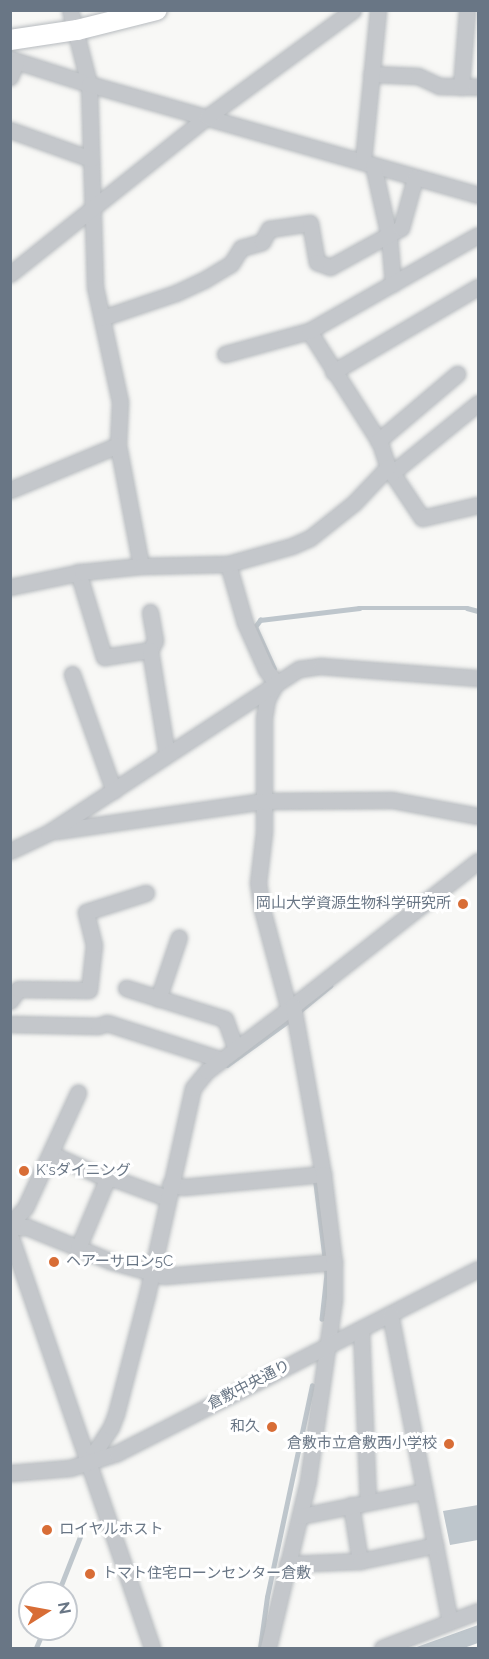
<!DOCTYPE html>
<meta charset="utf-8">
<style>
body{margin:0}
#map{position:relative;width:489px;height:1659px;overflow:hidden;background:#f8f8f6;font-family:Raleway,"Noto Sans JP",sans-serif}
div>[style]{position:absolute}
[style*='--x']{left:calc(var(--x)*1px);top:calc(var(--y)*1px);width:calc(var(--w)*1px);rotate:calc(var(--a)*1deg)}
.water>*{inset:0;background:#bec6cc}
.stream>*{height:4.5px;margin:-2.25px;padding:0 2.25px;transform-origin:2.25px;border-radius:2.25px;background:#bec6cc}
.roads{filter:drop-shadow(0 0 2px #b7bbbf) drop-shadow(0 0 2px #b7bbbf)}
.minor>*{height:15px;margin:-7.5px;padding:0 7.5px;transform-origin:7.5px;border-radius:7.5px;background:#c4c7cb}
.major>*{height:20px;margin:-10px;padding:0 10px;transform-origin:10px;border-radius:10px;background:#fff}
.dots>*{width:16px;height:16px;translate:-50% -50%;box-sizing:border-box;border:3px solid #fff;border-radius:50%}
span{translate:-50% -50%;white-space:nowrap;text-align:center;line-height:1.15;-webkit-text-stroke:6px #fff;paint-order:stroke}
.poi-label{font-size:15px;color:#697685}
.right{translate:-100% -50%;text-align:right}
.left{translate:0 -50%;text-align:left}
.street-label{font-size:15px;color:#697685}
.frame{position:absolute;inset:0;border:12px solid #697685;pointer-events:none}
.north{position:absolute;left:18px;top:1581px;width:60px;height:60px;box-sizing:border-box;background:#fff;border:2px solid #c3c8ce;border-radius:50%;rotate:79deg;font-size:16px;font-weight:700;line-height:24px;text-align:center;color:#697685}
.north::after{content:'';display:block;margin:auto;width:21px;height:27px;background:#d86d36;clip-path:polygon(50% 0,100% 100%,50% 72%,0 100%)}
</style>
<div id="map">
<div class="water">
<i style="clip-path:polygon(478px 1505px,478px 1540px,450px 1545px,443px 1511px)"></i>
<i style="clip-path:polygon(478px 1625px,478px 1643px,464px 1648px,414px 1648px)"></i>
</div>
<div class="stream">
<i style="--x:274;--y:669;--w:46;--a:-114.3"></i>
<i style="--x:255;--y:627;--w:9;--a:-54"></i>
<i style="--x:260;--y:620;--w:100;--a:-6.9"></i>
<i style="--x:359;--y:608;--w:108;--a:0"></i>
<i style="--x:467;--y:608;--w:11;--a:15"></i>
<i style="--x:297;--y:1013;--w:43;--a:-39.3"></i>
<i style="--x:227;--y:1065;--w:79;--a:-35.7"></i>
<i style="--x:315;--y:1176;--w:99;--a:83"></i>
<i style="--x:327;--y:1274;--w:45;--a:96.3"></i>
<i style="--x:58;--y:1593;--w:60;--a:-68.6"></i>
<i style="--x:36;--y:1648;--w:21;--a:-67"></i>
<i style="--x:260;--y:1648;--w:51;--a:-82.2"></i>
<i style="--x:267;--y:1597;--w:216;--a:-78"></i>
</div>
<div class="roads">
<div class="minor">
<i style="--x:70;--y:10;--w:76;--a:75.6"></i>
<i style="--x:89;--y:84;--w:203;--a:88.3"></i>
<i style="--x:95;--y:287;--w:118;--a:77.7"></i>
<i style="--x:120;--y:402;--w:43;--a:92.7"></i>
<i style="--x:118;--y:445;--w:123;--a:79.2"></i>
<i style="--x:10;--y:59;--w:83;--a:17.6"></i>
<i style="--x:89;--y:84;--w:405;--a:15.9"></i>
<i style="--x:371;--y:74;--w:47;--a:2.4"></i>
<i style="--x:418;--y:76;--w:23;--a:25"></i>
<i style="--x:439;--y:86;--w:39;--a:1"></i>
<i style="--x:10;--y:77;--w:16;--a:-68"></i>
<i style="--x:461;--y:87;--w:77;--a:-85.5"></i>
<i style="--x:10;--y:130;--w:86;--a:19.7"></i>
<i style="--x:363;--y:161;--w:152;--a:-84.3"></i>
<i style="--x:373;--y:165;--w:73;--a:77.3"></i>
<i style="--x:389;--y:236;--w:48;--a:85.2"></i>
<i style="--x:10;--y:274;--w:252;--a:-38.6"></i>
<i style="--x:207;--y:117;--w:181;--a:-36.2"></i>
<i style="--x:102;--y:318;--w:78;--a:-18.7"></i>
<i style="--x:176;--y:293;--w:31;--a:-25"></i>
<i style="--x:204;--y:280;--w:31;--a:-31"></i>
<i style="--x:231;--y:264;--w:19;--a:-58"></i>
<i style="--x:241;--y:248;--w:22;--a:-16"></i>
<i style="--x:262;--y:242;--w:15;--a:-62"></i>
<i style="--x:269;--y:229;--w:41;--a:-8.3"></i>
<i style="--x:310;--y:223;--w:40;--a:80"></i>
<i style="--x:317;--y:262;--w:14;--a:21"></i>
<i style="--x:330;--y:267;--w:81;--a:-28.8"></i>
<i style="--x:401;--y:228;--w:52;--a:-74.4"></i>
<i style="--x:309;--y:331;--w:133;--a:57.6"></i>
<i style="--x:380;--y:443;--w:25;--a:72"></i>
<i style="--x:388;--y:467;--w:61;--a:56.3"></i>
<i style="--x:422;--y:518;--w:57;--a:-13.1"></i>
<i style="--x:225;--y:354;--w:87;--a:-15.3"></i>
<i style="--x:309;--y:331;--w:194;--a:-29.6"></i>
<i style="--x:333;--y:372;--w:168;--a:-30.4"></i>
<i style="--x:378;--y:441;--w:104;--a:-40.3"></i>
<i style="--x:392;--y:473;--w:111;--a:-39.1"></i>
<i style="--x:10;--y:490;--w:117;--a:-22.6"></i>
<i style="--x:228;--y:564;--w:61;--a:73.9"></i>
<i style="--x:245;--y:623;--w:51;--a:65.9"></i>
<i style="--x:266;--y:670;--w:16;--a:52"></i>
<i style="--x:78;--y:572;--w:89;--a:73"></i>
<i style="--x:104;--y:657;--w:47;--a:-8.7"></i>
<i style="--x:10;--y:587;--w:74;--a:-11.8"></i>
<i style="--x:82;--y:572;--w:59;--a:-5.8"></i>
<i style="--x:141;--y:566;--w:87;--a:-1.3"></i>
<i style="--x:228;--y:564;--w:66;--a:-15.7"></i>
<i style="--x:292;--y:546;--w:20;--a:-24"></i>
<i style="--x:310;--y:538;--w:56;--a:-38.5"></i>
<i style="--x:354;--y:503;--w:50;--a:-46.6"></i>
<i style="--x:150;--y:612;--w:29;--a:80"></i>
<i style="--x:155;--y:641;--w:10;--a:119"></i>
<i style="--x:150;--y:650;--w:106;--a:80.8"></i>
<i style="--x:72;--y:674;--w:124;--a:70.3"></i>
<i style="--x:276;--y:683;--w:18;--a:119"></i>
<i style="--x:267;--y:699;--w:18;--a:99"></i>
<i style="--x:264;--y:717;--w:115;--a:90"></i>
<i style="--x:264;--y:832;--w:51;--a:96.7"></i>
<i style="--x:258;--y:883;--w:26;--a:81"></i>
<i style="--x:262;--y:909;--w:105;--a:75"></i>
<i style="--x:56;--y:831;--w:210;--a:-8.2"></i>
<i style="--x:264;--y:801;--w:128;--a:-0.4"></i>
<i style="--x:392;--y:800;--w:87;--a:10.5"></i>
<i style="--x:10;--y:851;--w:42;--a:-25.3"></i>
<i style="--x:48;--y:833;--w:300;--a:-33.2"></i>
<i style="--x:299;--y:669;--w:22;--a:-8"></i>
<i style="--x:321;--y:666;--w:157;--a:4.4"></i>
<i style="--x:126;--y:988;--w:104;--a:17.4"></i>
<i style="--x:225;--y:1019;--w:32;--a:70"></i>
<i style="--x:158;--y:999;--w:65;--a:-71.3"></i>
<i style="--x:10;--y:1001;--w:14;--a:-56"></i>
<i style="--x:18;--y:989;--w:71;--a:0.8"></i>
<i style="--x:89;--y:990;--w:45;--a:-83.7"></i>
<i style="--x:94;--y:945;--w:34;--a:-104"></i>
<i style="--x:86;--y:912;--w:63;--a:-17.6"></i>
<i style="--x:293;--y:1006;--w:235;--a:-38.1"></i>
<i style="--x:10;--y:1024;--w:88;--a:1.3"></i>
<i style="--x:98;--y:1026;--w:9;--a:-18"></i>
<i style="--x:107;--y:1023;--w:121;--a:17.8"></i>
<i style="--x:52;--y:1154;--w:60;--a:24.4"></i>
<i style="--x:107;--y:1179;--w:8;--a:0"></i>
<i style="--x:115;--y:1179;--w:55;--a:20.1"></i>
<i style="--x:170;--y:1184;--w:13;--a:13"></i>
<i style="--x:183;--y:1187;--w:141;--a:-5.3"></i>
<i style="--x:10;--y:1224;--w:22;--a:-47"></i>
<i style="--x:25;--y:1208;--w:127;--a:-65.3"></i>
<i style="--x:10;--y:1227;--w:17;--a:0"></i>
<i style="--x:27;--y:1227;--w:90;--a:22.3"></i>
<i style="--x:110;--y:1261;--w:56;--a:15.5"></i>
<i style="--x:164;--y:1276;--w:171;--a:-4.7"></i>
<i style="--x:10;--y:1235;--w:437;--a:71"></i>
<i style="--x:78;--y:1248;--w:75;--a:-67.2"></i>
<i style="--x:361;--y:1329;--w:172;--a:87.7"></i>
<i style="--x:87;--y:1464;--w:44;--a:-57"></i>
<i style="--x:111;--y:1427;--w:14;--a:-69"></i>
<i style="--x:116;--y:1414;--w:123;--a:-75.4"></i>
<i style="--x:147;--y:1295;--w:212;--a:-77.5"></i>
<i style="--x:193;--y:1088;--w:22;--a:-51"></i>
<i style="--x:207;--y:1071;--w:108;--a:-37.1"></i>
<i style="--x:293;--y:1006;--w:171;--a:79.9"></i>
<i style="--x:323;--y:1174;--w:89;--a:82.9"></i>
<i style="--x:334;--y:1262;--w:38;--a:90"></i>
<i style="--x:334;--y:1300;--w:183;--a:98.2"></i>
<i style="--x:308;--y:1481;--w:172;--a:103.5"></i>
<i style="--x:10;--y:1473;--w:60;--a:-4.8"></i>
<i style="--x:70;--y:1468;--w:49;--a:-17.7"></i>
<i style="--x:117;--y:1453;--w:405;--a:-27"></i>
<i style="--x:351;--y:1505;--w:57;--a:80.9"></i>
<i style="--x:301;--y:1516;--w:126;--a:-11.4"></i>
<i style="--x:435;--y:1545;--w:78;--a:79"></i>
<i style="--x:287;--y:1564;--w:73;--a:-2.4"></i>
<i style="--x:360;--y:1561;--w:77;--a:-12"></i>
<i style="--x:435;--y:1545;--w:235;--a:-101"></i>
<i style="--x:382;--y:1648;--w:103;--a:-21.1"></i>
</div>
<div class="major">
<i style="--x:10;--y:40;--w:68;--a:-8.5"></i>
<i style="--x:77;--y:30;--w:82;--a:-14"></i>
</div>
</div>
<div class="dots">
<i style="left:463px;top:904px;background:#d86d36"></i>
<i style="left:24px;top:1171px;background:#d86d36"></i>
<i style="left:54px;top:1262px;background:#d86d36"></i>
<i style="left:272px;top:1427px;background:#d86d36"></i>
<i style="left:449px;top:1444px;background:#d86d36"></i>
<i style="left:47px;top:1530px;background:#d86d36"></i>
<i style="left:90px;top:1574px;background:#d86d36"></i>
</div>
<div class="poi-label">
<span class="right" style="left:451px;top:904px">岡山大学資源生物科学研究所</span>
<span class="left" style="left:36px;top:1171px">K'sダイニング</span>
<span class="left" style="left:66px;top:1262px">ヘアーサロン5C</span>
<span class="right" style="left:260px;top:1427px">和久</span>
<span class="right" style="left:437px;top:1444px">倉敷市立倉敷西小学校</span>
<span class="left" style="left:59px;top:1530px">ロイヤルホスト</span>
<span class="left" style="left:102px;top:1574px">トマト住宅ローンセンター倉敷</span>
</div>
<div class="street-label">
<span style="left:249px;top:1385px;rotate:-27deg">倉敷中央通り</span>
</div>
<div class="frame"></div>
<div class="north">N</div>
</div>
